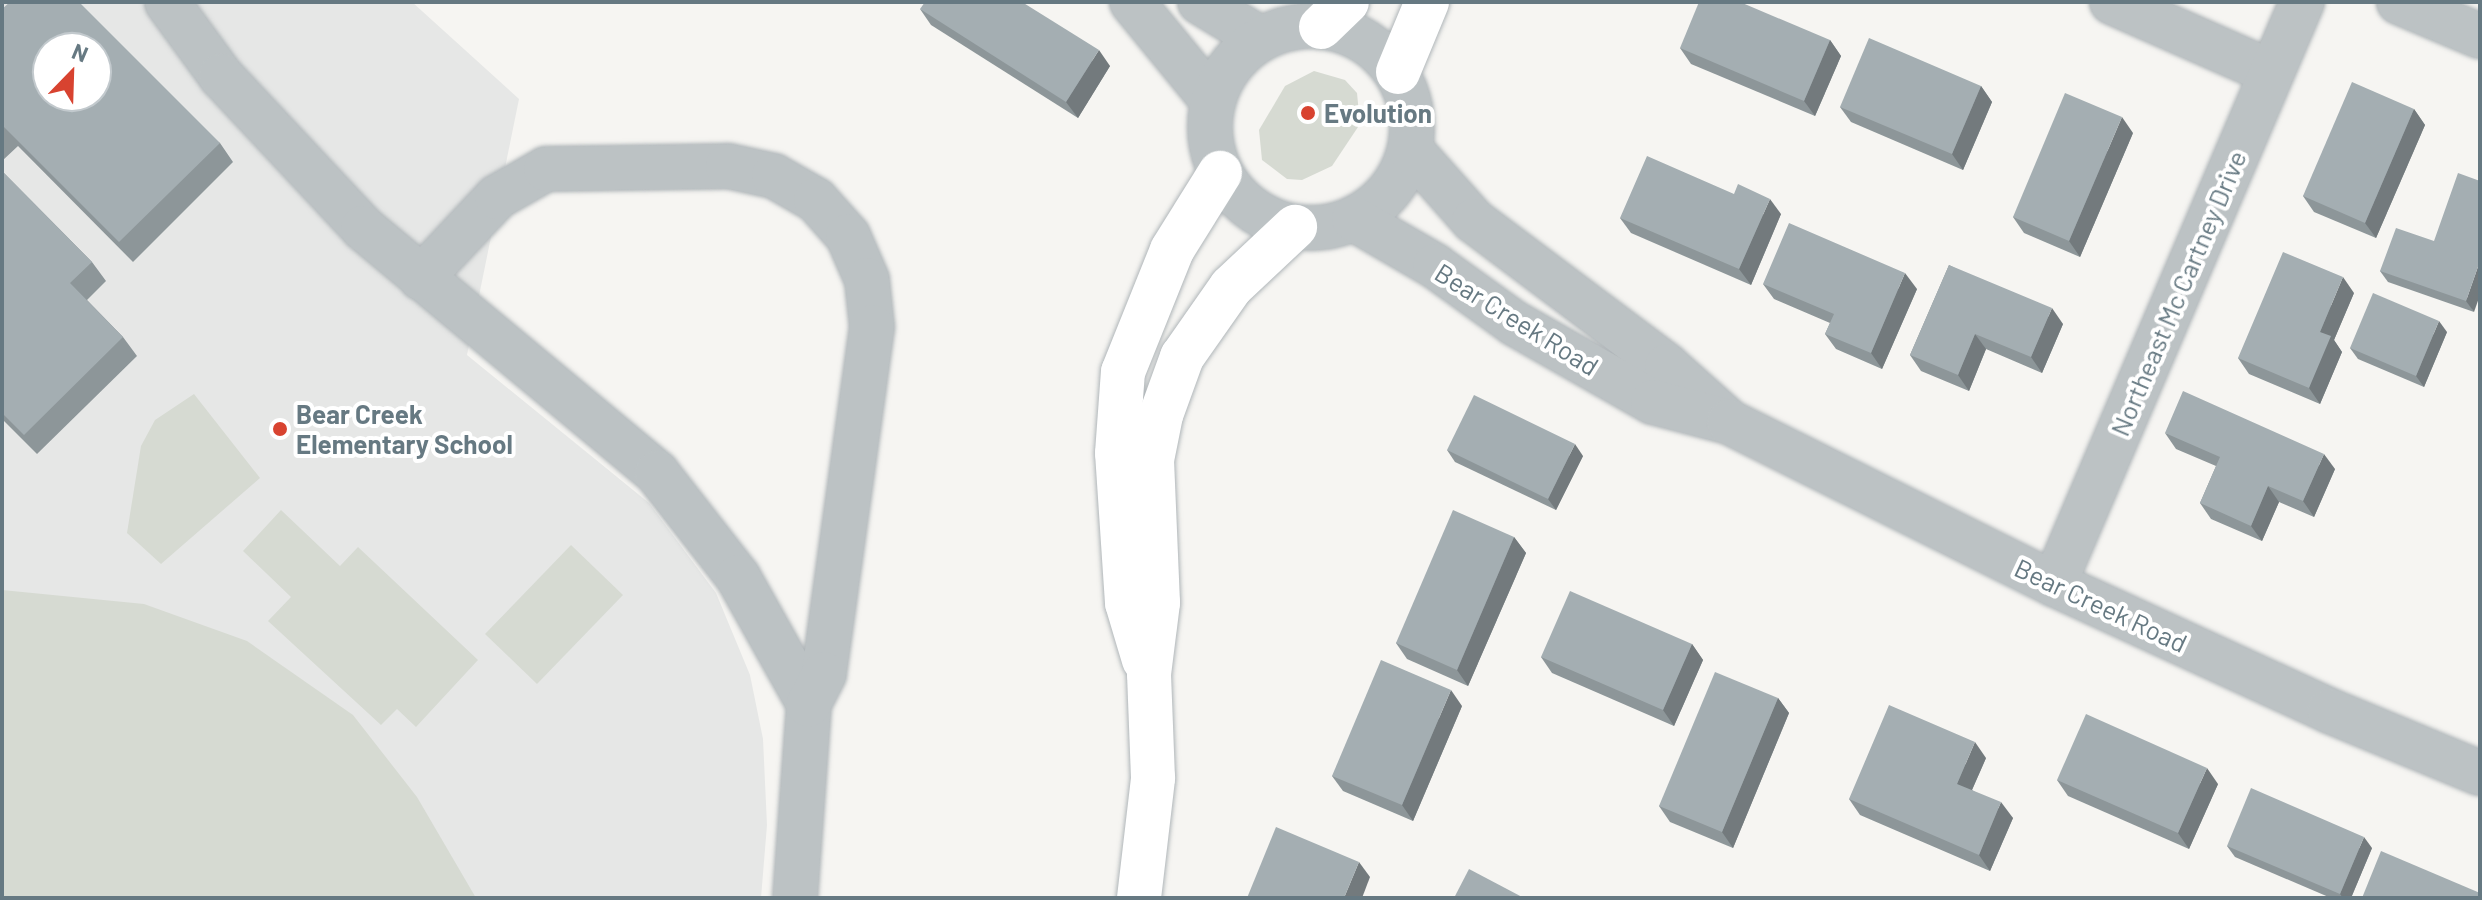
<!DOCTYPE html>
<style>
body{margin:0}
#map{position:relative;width:2482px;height:900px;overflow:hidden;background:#f6f5f2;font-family:Barlow,sans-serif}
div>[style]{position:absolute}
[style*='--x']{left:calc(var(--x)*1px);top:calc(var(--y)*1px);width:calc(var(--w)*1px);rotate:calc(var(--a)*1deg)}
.built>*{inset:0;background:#e6e7e6}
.green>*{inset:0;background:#d6dad2}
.roads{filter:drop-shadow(0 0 2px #b0b6b9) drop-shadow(0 0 2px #b0b6b9)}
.minor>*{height:44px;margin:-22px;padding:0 22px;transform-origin:22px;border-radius:22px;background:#bcc2c4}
.minor>.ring{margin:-22px;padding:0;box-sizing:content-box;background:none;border:44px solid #bcc2c4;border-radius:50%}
.major>*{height:44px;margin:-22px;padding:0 22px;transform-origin:22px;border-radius:22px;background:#fff}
.wall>*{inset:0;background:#8d9699}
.shaded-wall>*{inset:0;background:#737a7d}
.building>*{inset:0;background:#a4aeb2}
.dots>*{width:22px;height:22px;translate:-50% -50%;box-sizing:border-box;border:4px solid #fff;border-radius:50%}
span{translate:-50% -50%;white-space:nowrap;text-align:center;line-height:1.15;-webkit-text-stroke:8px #fff;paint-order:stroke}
.poi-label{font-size:26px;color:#667982;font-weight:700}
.left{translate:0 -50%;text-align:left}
.street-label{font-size:26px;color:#667982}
.frame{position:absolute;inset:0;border:4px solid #667982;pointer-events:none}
.north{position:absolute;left:32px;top:32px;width:80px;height:80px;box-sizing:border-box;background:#fff;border:2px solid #c2c9cd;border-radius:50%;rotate:23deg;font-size:22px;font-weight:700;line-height:32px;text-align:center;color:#667982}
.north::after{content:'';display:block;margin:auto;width:28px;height:36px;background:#d84330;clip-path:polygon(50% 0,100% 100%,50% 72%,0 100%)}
</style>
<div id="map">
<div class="built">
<i style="clip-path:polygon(evenodd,2px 2px,412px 2px,519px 99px,467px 355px,649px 503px,716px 593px,750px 675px,763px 739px,767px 825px,761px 898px,2px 898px,2px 2px,48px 48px,96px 48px,96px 96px,48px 96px,48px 48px)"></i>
</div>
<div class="green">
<i style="clip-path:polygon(1314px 71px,1345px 80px,1357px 93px,1360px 124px,1332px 166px,1302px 180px,1287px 179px,1262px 160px,1259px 130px,1285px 86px)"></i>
<i style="clip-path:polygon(194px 394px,260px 478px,161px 564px,127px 533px,141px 446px,155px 420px)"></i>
<i style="clip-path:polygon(281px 510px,340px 566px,358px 547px,478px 660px,416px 727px,397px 709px,381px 725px,268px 621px,291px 597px,243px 551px)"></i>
<i style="clip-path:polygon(571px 545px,623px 595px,537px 684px,485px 634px)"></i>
<i style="clip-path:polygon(2px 590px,144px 604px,247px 641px,353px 715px,417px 797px,476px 898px,2px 898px)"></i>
</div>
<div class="roads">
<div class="minor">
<i style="--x:167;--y:2;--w:92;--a:53.9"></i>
<i style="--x:221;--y:76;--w:208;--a:46.9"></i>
<i style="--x:363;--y:228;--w:383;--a:39.8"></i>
<i style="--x:657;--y:473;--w:132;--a:52.1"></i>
<i style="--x:738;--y:577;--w:145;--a:60.8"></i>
<i style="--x:809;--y:704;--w:195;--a:94.1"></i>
<i style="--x:1132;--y:2;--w:128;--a:50.7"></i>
<i style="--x:1200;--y:2;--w:71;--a:31.2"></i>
<i style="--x:2112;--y:2;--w:174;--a:23.8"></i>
<i style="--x:2399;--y:2;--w:88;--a:22.8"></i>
<i class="ring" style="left:1210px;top:26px;width:158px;height:158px"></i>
<i style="--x:1410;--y:149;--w:96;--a:48.4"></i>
<i style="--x:1474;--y:221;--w:241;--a:36.9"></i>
<i style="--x:1667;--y:366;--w:78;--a:41.9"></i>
<i style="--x:1354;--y:219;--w:94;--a:30.1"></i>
<i style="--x:1435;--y:266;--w:97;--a:35.8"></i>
<i style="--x:1514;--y:323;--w:160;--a:29.6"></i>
<i style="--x:1653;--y:402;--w:79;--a:14.7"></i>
<i style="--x:1729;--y:422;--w:363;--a:26.5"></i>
<i style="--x:2054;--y:584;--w:304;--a:24.7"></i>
<i style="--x:2330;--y:711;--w:162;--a:22.5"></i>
<i style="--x:421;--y:278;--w:111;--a:-46.8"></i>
<i style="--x:497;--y:197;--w:56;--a:-29.7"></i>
<i style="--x:546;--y:169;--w:182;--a:-0.9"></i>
<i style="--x:728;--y:166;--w:47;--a:12.3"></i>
<i style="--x:774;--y:176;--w:48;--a:29.7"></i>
<i style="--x:816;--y:200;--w:48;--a:48.4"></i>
<i style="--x:848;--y:236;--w:48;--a:66.6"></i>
<i style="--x:867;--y:280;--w:47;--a:83.9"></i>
<i style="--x:872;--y:327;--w:350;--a:97.9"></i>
<i style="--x:824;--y:674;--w:34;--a:117"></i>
<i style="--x:2054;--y:584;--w:633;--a:-66.92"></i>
</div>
<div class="major">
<i style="--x:1321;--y:27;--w:36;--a:-44"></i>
<i style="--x:1398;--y:72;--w:76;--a:-67.5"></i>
<i style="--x:1144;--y:660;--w:59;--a:-106.6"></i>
<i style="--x:1127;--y:603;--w:150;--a:-93.8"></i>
<i style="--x:1117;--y:453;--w:81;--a:-85.8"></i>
<i style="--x:1123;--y:372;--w:131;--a:-68.1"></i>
<i style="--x:1172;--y:250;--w:91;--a:-58.1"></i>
<i style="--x:1139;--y:898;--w:121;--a:-83.3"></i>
<i style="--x:1153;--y:778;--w:104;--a:-92.2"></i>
<i style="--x:1149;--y:674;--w:72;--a:-82.8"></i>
<i style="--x:1158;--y:603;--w:143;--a:-92.4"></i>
<i style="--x:1152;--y:460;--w:46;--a:-78.7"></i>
<i style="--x:1161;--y:415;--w:62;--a:-70.1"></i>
<i style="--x:1182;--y:357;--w:85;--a:-55"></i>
<i style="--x:1231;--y:287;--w:88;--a:-43.2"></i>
</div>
</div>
<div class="wall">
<i style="clip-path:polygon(2px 9px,220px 143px,233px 162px,133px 262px,18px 146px,2px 161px)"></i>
<i style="clip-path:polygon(920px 9px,1110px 66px,1078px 118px,931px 25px)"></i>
<i style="clip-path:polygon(1830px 40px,1841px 56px,1815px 116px,1691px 64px,1680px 48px)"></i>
<i style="clip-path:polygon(1981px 86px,1992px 102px,1963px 170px,1851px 122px,1840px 107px)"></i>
<i style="clip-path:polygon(2414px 109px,2425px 125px,2376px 238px,2314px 212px,2303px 196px)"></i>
<i style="clip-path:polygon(2133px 133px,2080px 257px,2024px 233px,2013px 217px)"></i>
<i style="clip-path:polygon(2px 171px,92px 262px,106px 281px,87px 300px,123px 337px,137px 356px,37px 454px,2px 419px)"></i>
<i style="clip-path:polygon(1781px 214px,1751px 285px,1631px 233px,1620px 218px)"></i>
<i style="clip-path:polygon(2434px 241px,2474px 312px,2388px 282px,2380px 271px)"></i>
<i style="clip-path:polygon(1949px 265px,2063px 324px,2042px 373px,1986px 349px,1969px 391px,1921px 371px,1910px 355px)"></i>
<i style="clip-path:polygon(1763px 284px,1917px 289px,1882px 369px,1836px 349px,1825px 334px,1830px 323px,1774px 299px)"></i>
<i style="clip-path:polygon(2354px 293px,2334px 340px,2342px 352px,2320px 404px,2249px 374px,2238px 358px)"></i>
<i style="clip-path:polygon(2447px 332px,2424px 387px,2358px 359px,2350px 348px)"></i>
<i style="clip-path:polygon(2165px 433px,2335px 469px,2314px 517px,2279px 502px,2262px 541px,2211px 519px,2200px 503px,2216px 466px,2176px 449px)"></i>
<i style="clip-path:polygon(1447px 450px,1583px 456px,1556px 510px,1455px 462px)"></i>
<i style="clip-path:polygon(1514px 537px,1526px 553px,1468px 686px,1407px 659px,1396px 643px)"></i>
<i style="clip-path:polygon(1692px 644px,1703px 660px,1674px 726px,1552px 673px,1541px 657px)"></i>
<i style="clip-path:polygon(1778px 698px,1789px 713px,1733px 848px,1670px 822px,1659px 806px)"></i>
<i style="clip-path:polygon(1462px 706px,1413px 821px,1343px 791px,1332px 776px)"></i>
<i style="clip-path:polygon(1986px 758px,1972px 790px,2013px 818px,1990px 871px,1860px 815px,1849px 799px)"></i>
<i style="clip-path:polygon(2057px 780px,2218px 784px,2189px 849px,2068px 796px)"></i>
<i style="clip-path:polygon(2227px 846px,2372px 848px,2351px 898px,2331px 898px,2235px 857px)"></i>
</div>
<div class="shaded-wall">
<i style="clip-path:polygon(1830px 40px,1841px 56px,1815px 116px,1804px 101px)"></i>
<i style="clip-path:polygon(1099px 50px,1110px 66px,1078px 118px,1066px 102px)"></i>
<i style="clip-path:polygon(1981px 86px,1992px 102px,1963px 170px,1952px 154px)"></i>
<i style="clip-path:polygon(2414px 109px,2425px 125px,2376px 238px,2365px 223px)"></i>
<i style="clip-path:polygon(2122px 117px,2133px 133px,2080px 257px,2069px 241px)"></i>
<i style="clip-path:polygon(1770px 199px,1781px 214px,1751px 285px,1739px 269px)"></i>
<i style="clip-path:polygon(2480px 261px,2480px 295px,2474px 312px,2466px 301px)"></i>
<i style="clip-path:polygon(1905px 273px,1917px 289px,1882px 369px,1871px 353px)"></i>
<i style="clip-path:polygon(2343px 277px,2354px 293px,2334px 340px,2342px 352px,2320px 404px,2309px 388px,2320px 332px)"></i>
<i style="clip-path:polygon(2052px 308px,2063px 324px,2042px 373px,2031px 357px)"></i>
<i style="clip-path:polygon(2439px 321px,2447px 332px,2424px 387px,2416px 376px)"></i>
<i style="clip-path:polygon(1975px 334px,1986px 349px,1969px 391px,1958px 375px)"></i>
<i style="clip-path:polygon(1575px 444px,1583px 456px,1556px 510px,1548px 499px)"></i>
<i style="clip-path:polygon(2324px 454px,2335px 469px,2314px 517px,2303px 501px)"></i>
<i style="clip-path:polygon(2268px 486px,2279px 502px,2262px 541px,2251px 526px)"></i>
<i style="clip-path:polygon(1514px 537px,1526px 553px,1468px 686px,1457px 670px)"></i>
<i style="clip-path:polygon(1692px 644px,1703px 660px,1674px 726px,1663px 710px)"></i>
<i style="clip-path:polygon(1451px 690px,1462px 706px,1413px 821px,1402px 805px)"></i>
<i style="clip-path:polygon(1778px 698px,1789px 713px,1733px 848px,1722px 832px)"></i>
<i style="clip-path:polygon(1975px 742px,1986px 758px,1968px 799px,1957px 784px)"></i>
<i style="clip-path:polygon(2207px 768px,2218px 784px,2189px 849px,2178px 833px)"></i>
<i style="clip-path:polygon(2001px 802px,2013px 818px,1990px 871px,1979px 855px)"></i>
<i style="clip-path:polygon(2364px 837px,2372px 848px,2351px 898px,2343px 898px,2340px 894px)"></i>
<i style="clip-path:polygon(1359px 862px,1370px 877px,1362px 898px,1344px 898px)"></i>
</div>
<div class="building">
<i style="clip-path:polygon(evenodd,10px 2px,79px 2px,220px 143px,119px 242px,4px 127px,2px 129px,2px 9px,10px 2px,48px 48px,96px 48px,96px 96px,48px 96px,48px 48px)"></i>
<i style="clip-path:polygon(925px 2px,1022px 2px,1099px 50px,1066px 102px,920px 9px)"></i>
<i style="clip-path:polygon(1699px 2px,1740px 2px,1830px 40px,1804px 101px,1680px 48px)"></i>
<i style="clip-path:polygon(1869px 38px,1981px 86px,1952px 154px,1840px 107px)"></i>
<i style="clip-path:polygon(2352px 82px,2414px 109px,2365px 223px,2303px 196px)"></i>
<i style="clip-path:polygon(2065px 93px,2122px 117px,2069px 241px,2013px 217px)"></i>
<i style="clip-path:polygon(1647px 156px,1734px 194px,1738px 184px,1770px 199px,1739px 269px,1620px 218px)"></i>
<i style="clip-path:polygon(2px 171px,92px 262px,70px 283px,123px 337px,24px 435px,2px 413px)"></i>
<i style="clip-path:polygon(2458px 173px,2480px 181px,2480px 261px,2466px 301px,2380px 271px,2396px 228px,2434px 241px)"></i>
<i style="clip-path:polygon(1789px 223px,1905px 273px,1871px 353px,1825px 334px,1834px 314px,1763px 284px)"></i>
<i style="clip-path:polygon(2283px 252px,2343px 277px,2320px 332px,2331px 336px,2309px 388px,2238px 358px)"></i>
<i style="clip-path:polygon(1949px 265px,2052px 308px,2031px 357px,1975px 334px,1958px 375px,1910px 355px)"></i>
<i style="clip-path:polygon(2373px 293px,2439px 321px,2416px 376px,2350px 348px)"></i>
<i style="clip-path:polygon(2183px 391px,2324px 454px,2303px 501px,2268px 486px,2251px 526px,2200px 503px,2220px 457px,2165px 433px)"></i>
<i style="clip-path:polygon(1474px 395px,1575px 444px,1548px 499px,1447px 450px)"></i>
<i style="clip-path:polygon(1453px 510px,1514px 537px,1457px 670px,1396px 643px)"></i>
<i style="clip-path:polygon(1570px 591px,1692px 644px,1663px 710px,1541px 657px)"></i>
<i style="clip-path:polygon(1381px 660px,1451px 690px,1402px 805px,1332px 776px)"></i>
<i style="clip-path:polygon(1715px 672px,1778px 698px,1722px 832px,1659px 806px)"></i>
<i style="clip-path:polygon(1889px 705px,1975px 742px,1957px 784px,2001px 802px,1979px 855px,1849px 799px)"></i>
<i style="clip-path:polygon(2086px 714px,2207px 768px,2178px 833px,2057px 780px)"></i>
<i style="clip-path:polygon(2251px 788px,2364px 837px,2340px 894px,2227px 846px)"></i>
<i style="clip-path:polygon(1276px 827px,1359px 862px,1344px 898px,1247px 898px)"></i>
<i style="clip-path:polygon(2381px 851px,2480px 893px,2480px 898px,2362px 898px)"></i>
<i style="clip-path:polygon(1469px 869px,1524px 898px,1454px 898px)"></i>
</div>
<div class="dots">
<i style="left:1308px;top:113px;background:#d84330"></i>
<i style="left:280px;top:429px;background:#d84330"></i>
</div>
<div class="poi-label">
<span class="left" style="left:1324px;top:113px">Evolution</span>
<span class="left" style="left:296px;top:429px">Bear Creek<br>Elementary School</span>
</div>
<div class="street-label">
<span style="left:2178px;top:293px;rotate:-67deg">Northeast Mc Cartney Drive</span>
<span style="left:1517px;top:319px;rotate:32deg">Bear Creek Road</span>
<span style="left:2101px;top:605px;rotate:25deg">Bear Creek Road</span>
</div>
<div class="frame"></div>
<div class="north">N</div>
</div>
